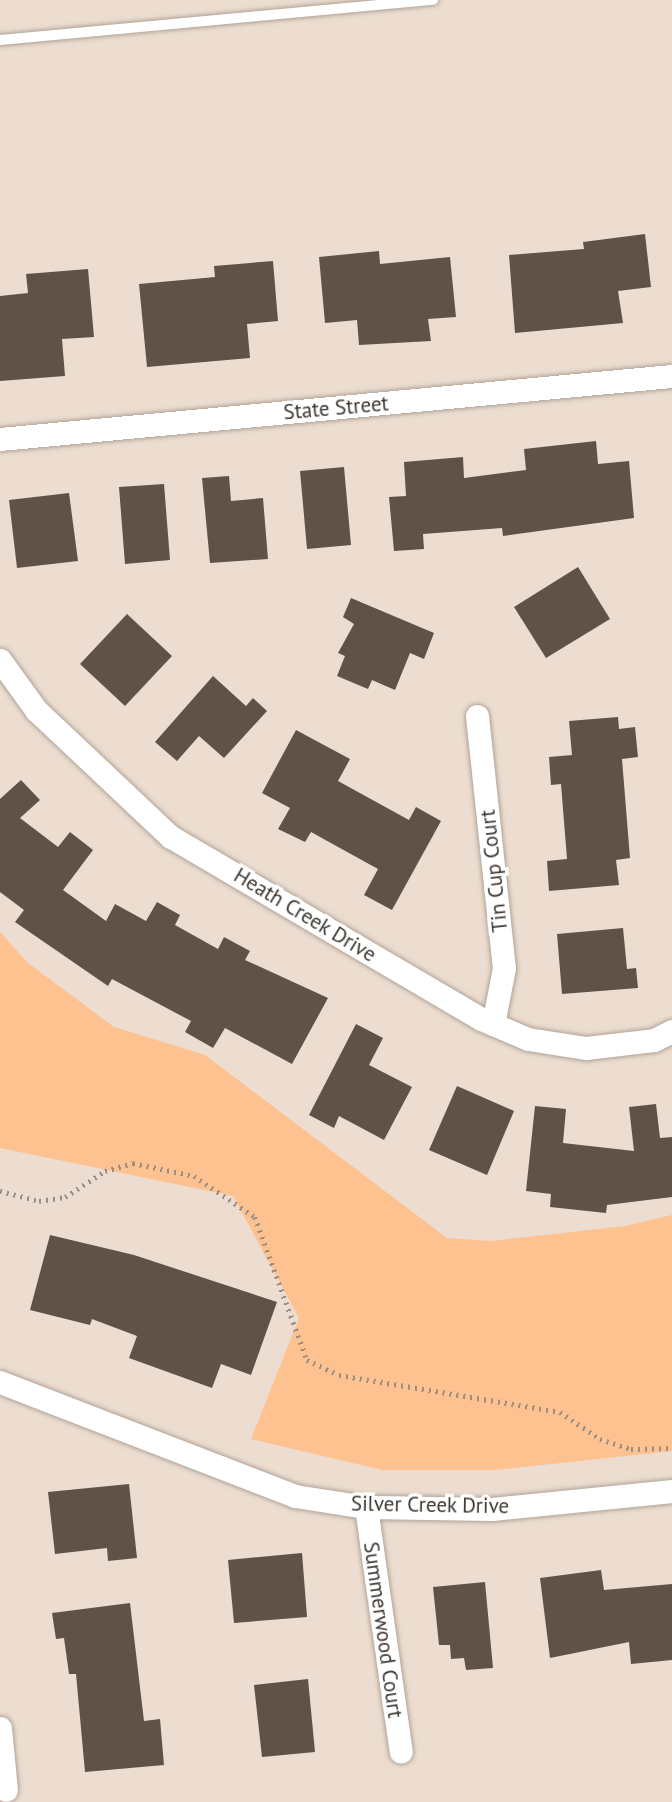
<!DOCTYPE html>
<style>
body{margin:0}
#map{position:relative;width:672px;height:1802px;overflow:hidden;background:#ecddd0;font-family:"PT Sans",sans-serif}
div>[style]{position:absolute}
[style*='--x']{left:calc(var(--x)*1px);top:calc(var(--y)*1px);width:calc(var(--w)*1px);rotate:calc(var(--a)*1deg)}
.green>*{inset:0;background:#fdc28f}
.building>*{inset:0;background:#5f5247}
.path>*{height:4.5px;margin-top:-2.25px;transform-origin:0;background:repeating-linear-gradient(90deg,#998f85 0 2px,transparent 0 7px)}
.roads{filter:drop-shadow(0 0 2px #b1a397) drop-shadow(0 0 2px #b1a397)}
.lane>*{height:10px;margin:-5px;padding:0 5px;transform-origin:5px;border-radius:5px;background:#fff}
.street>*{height:23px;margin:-11.5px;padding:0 11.5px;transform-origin:11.5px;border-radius:11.5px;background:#fff}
span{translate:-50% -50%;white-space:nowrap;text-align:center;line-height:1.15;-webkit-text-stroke:7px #fff;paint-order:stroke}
.street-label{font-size:21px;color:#3c3631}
</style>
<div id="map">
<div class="green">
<i style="clip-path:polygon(0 932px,28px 963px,114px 1027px,205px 1055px,447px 1238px,491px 1241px,625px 1226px,672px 1215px,672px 1451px,496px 1470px,382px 1470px,251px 1439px,299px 1318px,233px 1196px,0 1148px)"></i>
</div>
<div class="building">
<i style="clip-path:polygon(645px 234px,651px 287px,618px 291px,623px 323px,515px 333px,509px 255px,584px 249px,583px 242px)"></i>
<i style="clip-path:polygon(379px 251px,380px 264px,450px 257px,456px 317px,428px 319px,431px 341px,359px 345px,357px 320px,325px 323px,319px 257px)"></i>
<i style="clip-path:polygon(273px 261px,278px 321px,247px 324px,250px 358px,147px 367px,139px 284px,215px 277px,214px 266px)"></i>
<i style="clip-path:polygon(88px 269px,94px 337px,62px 339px,65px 376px,0 381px,0 296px,28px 293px,26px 274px)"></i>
<i style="clip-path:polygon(596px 441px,598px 464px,629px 461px,634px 518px,503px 536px,502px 528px,423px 534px,424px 549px,394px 551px,389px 497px,406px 496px,404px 462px,463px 457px,464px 478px,526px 470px,524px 449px)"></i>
<i style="clip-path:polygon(344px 467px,351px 545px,307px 549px,300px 471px)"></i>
<i style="clip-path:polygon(229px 476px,231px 501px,263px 498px,268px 559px,210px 563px,202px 478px)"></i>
<i style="clip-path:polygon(164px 484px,170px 560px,125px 564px,119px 487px)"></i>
<i style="clip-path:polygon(69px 493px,78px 561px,17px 568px,9px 500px)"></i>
<i style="clip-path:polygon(578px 567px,610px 619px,546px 658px,514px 607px)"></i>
<i style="clip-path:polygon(351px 598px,434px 633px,424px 659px,410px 653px,395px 690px,372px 680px,368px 689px,337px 676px,345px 656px,338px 653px,354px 624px,343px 617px)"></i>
<i style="clip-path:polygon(127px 614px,172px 656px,125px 706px,80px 664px)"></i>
<i style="clip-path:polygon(213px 676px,246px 706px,253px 698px,267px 711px,224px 758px,199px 736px,177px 761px,155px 742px)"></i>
<i style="clip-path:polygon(618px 717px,619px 729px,635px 727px,638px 757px,622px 759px,630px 858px,616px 860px,619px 885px,549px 891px,547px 861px,567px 859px,561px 784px,551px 785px,549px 757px,572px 755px,569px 721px)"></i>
<i style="clip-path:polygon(296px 730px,350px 759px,338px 781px,409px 820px,416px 807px,441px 821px,392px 910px,364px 895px,378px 869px,311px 832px,305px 842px,278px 829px,290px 808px,262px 793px)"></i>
<i style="clip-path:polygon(21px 780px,40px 800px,20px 818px,58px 847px,70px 832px,93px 850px,63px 890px,106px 921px,115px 904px,146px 921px,157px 902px,180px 915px,175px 925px,218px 949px,224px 937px,250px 951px,245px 960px,328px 998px,292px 1064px,225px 1028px,213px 1048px,185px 1032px,191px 1021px,112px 979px,108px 986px,15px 922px,24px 910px,0 892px,0 799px)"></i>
<i style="clip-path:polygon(623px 928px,627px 969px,636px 968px,638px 988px,562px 994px,557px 934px)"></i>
<i style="clip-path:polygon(356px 1024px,383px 1038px,369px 1065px,412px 1087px,384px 1140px,339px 1116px,334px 1128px,309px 1115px)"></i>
<i style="clip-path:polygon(457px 1086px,514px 1111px,487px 1175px,429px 1150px)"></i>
<i style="clip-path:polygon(656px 1104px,660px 1138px,672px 1137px,672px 1197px,607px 1205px,606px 1213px,550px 1207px,551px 1194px,526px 1191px,535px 1106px,566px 1109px,563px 1143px,634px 1151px,629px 1107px)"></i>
<i style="clip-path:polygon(50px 1235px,134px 1255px,277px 1302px,251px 1375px,221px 1364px,212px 1388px,129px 1358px,137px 1336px,92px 1319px,90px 1325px,30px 1310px)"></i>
<i style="clip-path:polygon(129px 1484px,137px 1558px,108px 1561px,107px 1548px,55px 1554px,48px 1492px)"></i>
<i style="clip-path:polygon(302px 1553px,307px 1617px,234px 1623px,228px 1560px)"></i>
<i style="clip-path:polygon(601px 1570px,604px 1590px,672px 1584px,672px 1660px,631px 1664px,629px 1642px,550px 1658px,540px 1578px)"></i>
<i style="clip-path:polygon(485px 1582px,493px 1668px,466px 1670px,464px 1658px,451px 1659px,450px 1645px,439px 1645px,433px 1587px)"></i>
<i style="clip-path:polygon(130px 1603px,144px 1721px,160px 1719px,164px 1765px,85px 1772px,76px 1674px,69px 1674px,64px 1638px,56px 1639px,52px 1613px)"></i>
<i style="clip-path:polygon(308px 1679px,315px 1752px,262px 1757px,254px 1685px)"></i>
</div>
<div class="path">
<i style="--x:0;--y:1191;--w:40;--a:14.4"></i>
<i style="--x:39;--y:1201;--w:26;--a:-9"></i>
<i style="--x:65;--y:1197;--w:48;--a:-33"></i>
<i style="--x:105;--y:1171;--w:29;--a:-16"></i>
<i style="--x:133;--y:1163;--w:62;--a:12"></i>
<i style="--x:194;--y:1176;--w:73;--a:33.9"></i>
<i style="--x:255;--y:1217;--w:152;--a:70"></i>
<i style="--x:307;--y:1360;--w:35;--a:25"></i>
<i style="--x:339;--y:1375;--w:224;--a:9.5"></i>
<i style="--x:560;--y:1412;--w:48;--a:34"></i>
<i style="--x:600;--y:1439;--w:33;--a:18"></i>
<i style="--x:631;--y:1449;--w:41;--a:-1.4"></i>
</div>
<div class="roads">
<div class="lane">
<i style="--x:0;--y:40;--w:435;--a:-5.3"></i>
</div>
<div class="street">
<i style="--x:0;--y:439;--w:675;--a:-5.36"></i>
<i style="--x:0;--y:660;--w:62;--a:54.2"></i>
<i style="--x:36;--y:710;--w:185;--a:43.3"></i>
<i style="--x:171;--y:837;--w:359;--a:30.4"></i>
<i style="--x:481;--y:1019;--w:51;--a:23.1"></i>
<i style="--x:528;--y:1039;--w:59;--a:8.8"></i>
<i style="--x:586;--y:1048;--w:68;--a:-6.7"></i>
<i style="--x:654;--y:1040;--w:20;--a:-27"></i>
<i style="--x:477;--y:716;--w:253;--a:83.9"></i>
<i style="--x:504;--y:968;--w:57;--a:101.1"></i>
<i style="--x:0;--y:1382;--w:316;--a:21.1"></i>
<i style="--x:295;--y:1496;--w:72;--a:8.8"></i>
<i style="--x:366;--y:1507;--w:126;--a:0.9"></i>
<i style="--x:492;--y:1509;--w:181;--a:-5.7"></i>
<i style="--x:366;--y:1507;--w:247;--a:81.9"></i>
<i style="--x:0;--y:1728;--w:62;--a:84.5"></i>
</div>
</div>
<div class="street-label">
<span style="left:336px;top:408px;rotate:-5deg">State Street</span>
<span style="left:494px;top:871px;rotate:-96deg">Tin Cup Court</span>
<span style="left:305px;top:915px;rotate:31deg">Heath Creek Drive</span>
<span style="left:430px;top:1505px;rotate:1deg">Silver Creek Drive</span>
<span style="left:383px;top:1630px;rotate:82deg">Summerwood Court</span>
</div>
</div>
